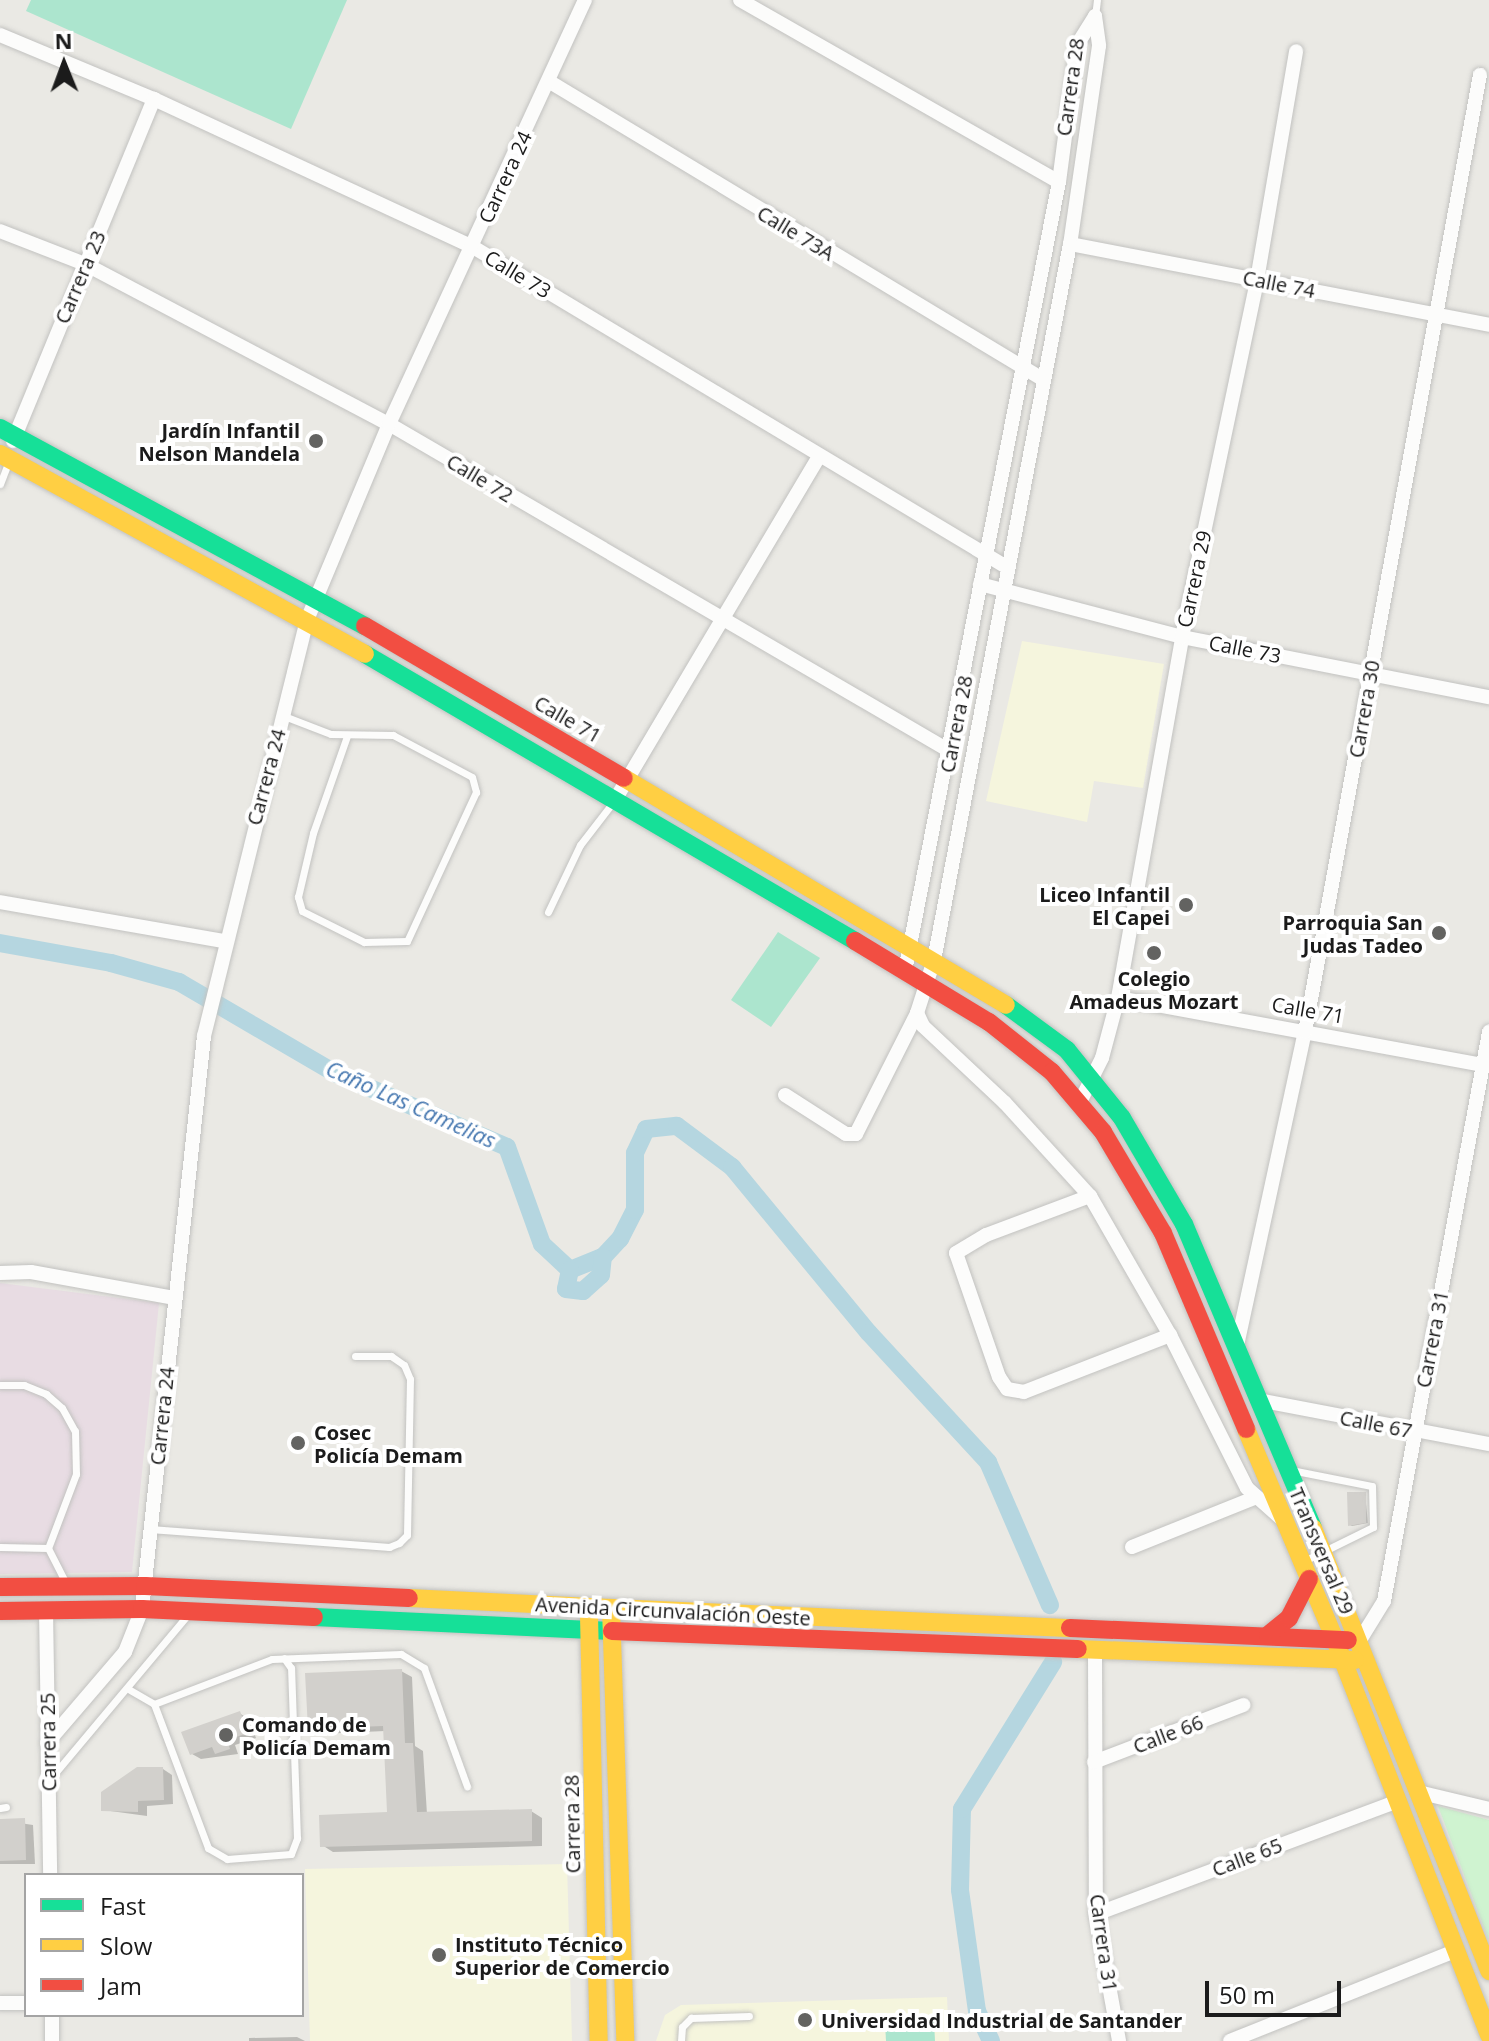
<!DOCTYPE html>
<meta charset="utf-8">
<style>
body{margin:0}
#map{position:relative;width:1489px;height:2041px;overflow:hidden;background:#eae9e4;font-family:"Open Sans",sans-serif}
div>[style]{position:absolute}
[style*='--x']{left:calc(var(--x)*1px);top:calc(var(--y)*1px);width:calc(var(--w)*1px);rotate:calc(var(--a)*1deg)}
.industrial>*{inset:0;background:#e8dce3}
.education>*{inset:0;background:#f5f5dd}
.park>*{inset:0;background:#cff3d0}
.pitch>*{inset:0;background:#ace5ce}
.shadow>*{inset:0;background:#0003}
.canal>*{height:18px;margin:-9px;padding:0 9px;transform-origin:9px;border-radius:9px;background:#b5d6e0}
.building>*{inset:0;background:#d2d0cc}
.roads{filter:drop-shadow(0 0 2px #c2c2c0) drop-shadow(0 0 2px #c2c2c0)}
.lane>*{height:7px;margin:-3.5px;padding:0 3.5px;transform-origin:3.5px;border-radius:3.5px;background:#fcfcfb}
.street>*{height:14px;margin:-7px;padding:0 7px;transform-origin:7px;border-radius:7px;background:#fcfcfb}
.fast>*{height:18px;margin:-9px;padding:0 9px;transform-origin:9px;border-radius:9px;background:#16e098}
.slow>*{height:18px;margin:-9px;padding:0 9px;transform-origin:9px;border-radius:9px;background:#ffcf43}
.jam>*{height:18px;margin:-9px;padding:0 9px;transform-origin:9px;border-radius:9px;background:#f24e42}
.dots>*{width:22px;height:22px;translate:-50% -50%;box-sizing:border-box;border:4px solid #fff;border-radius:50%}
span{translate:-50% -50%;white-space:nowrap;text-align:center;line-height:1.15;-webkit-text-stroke:8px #fff;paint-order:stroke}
.street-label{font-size:20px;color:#1b1b1b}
.poi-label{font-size:20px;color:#1b1b1b;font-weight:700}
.right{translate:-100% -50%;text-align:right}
.left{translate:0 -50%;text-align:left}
.water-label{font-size:22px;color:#4476af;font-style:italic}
.legend{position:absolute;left:24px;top:1873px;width:280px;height:144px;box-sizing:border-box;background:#fff;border:2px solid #a4a4a4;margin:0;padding:10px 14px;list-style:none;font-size:24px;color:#1b1b1b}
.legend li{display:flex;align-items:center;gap:16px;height:40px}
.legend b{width:40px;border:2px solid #a4a4a4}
.north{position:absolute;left:24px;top:24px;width:80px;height:80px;-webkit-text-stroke:6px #fff;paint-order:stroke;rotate:359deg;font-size:22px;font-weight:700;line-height:32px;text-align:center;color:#1b1b1b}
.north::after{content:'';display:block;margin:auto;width:28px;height:36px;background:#1b1b1b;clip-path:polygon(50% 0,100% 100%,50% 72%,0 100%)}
.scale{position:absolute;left:1205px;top:1981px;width:136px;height:36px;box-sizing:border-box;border:4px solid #1b1b1b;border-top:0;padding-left:10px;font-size:24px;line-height:28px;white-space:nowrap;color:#1b1b1b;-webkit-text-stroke:6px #fff;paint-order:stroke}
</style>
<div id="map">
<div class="industrial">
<i style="clip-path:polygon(0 1283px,159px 1303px,132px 1572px,0 1574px)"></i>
</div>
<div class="education">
<i style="clip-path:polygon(1022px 641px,1164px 664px,1143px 788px,1094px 781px,1087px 822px,986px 801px)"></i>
<i style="clip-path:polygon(567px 1864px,572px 2041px,310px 2041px,305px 1869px)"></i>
<i style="clip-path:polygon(947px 1997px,949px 2041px,656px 2041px,665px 2015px,681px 2005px)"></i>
</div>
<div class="park">
<i style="clip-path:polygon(1438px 1806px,1489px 1820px,1489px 1941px)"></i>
</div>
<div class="pitch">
<i style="clip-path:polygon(31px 0,347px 0,291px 129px,26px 11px)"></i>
<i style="clip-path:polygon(778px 932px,820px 958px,771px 1027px,731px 1000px)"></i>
<i style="clip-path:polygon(934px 2021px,935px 2041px,886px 2041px,885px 2023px)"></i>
</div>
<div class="shadow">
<i style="clip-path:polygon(1365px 1494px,1368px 1523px,1352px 1526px,1350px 1525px)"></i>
<i style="clip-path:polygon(401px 1671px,412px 1677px,415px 1746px,423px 1751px,427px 1814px,531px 1811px,542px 1818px,542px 1846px,333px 1852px,322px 1845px,389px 1814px,385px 1731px,320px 1734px,309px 1728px)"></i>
<i style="clip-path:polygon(239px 1713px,249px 1719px,256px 1738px,235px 1745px,238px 1754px,201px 1759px,192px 1754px)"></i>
<i style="clip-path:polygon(163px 1769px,172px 1775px,173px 1804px,147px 1806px,147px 1816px,103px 1810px)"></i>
<i style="clip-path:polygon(0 1820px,33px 1825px,35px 1864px,0 1864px)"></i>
<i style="clip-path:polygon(297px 2037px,305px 2041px,249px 2041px,249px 2038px)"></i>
</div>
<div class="canal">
<i style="--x:0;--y:943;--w:113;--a:10.2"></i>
<i style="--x:111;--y:963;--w:71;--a:15.6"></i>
<i style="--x:179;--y:982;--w:181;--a:30.3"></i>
<i style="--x:335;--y:1073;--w:187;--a:23.3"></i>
<i style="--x:507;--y:1147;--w:103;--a:70.2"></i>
<i style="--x:542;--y:1244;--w:38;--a:43"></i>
<i style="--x:570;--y:1270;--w:35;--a:-22"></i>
<i style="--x:603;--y:1257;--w:25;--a:-47"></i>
<i style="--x:620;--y:1239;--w:33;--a:-63"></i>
<i style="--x:635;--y:1210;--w:57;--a:-90"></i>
<i style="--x:635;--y:1153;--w:26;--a:-65"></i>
<i style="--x:646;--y:1129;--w:31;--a:-6"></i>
<i style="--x:677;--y:1126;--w:69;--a:36.7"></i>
<i style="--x:732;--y:1167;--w:215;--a:50.5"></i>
<i style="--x:869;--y:1333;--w:176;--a:47.3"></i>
<i style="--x:988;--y:1462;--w:156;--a:66.6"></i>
<i style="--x:570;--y:1270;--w:19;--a:102"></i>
<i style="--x:566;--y:1289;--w:17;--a:7"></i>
<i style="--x:583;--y:1291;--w:24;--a:-42"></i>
<i style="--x:601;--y:1275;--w:18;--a:-84"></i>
<i style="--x:991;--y:2041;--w:33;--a:-115"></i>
<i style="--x:977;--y:2011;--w:122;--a:-98"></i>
<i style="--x:960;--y:1890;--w:81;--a:-88.6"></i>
<i style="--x:962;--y:1809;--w:173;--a:-58.2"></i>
</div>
<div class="building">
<i style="clip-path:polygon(1347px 1492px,1366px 1492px,1366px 1523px,1348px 1526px)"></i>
<i style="clip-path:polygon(402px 1669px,405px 1743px,413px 1743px,417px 1812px,532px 1809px,532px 1841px,320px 1847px,319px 1815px,387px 1812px,383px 1726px,308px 1729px,305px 1673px)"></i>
<i style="clip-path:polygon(240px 1711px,248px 1733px,227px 1740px,230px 1749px,215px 1754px,212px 1747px,190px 1755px,181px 1732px)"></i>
<i style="clip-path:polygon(137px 1767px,163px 1767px,164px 1800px,138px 1801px,138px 1812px,101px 1811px,101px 1792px)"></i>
<i style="clip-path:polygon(25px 1818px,26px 1860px,0 1861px,0 1819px)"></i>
</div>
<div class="roads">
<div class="lane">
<i style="--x:1095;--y:16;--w:16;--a:-83"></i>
<i style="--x:0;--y:484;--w:26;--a:-69"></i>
<i style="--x:284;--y:716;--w:50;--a:21"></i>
<i style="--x:331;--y:734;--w:62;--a:0.9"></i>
<i style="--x:393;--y:735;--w:89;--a:28"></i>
<i style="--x:472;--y:777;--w:16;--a:75"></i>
<i style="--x:476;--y:792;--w:164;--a:114.8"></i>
<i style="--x:407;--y:941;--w:43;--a:178.7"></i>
<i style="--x:364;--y:942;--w:69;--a:-153.4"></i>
<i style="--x:302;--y:911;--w:15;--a:-106"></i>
<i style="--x:298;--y:897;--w:66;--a:-76.8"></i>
<i style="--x:313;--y:833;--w:103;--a:-70.7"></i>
<i style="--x:548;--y:912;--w:74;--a:-64.5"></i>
<i style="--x:580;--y:845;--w:56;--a:-52.3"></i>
<i style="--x:0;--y:1385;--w:24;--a:0"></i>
<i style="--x:24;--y:1385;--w:24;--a:22"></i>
<i style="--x:46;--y:1394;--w:21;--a:41"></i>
<i style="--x:62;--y:1408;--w:26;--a:61"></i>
<i style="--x:75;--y:1431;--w:43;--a:88.7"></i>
<i style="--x:76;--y:1474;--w:79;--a:110.7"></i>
<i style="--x:48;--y:1548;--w:39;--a:63"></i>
<i style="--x:1296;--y:1471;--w:77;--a:11.2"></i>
<i style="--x:1372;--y:1486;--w:41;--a:88.6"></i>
<i style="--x:1373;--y:1527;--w:77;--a:153.8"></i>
<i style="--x:150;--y:1529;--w:240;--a:4.3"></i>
<i style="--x:389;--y:1547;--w:11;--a:-22"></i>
<i style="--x:399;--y:1543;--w:11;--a:-45"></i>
<i style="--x:407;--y:1535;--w:156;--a:-88.9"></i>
<i style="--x:410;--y:1379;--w:15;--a:-113"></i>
<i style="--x:404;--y:1365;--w:16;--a:-145"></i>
<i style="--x:391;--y:1356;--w:36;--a:180"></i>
<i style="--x:0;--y:1547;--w:48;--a:1.2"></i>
<i style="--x:130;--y:1690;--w:28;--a:30"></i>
<i style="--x:154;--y:1704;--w:126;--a:-20.9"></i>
<i style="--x:272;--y:1659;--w:129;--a:-2.2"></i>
<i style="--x:401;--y:1654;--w:27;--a:31"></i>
<i style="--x:424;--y:1668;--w:126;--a:70"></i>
<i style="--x:154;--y:1704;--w:154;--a:69.4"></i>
<i style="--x:208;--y:1848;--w:22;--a:30"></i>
<i style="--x:227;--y:1859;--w:64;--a:-4.5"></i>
<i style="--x:291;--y:1854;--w:17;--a:-69"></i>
<i style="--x:297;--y:1838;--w:170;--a:-92"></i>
<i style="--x:291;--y:1668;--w:12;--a:-125"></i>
<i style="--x:50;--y:1779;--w:212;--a:-50"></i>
<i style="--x:0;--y:1808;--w:6;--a:-9"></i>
<i style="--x:681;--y:2041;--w:14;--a:-86"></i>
<i style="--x:682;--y:2027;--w:13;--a:-45"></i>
<i style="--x:691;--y:2018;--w:58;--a:-2"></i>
</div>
<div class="street">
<i style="--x:740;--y:0;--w:367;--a:29.7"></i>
<i style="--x:0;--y:35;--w:167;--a:22.6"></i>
<i style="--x:154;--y:99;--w:352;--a:24.9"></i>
<i style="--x:473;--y:247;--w:624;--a:30.96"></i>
<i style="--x:550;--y:82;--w:577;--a:31.1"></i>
<i style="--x:0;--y:231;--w:91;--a:21.2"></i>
<i style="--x:85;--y:264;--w:344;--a:27.8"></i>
<i style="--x:389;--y:424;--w:647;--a:30.25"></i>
<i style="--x:1070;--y:244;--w:427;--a:10.9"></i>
<i style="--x:13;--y:441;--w:370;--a:-67.6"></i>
<i style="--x:980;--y:584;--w:209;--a:14.7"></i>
<i style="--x:1182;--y:637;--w:313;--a:11.1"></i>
<i style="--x:615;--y:800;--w:400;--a:-59.3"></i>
<i style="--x:0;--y:902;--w:227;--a:9.9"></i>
<i style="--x:905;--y:971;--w:804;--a:-78.96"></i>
<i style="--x:1059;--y:182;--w:138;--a:-82.5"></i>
<i style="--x:1077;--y:45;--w:34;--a:-58"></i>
<i style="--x:1095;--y:16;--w:30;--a:82"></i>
<i style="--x:1099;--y:46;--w:200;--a:98.3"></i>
<i style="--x:1070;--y:244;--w:729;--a:100.75"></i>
<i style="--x:934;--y:960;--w:56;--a:107.8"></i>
<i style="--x:917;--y:1013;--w:14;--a:65"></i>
<i style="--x:923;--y:1026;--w:112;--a:43.2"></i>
<i style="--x:1005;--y:1103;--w:126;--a:47.6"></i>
<i style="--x:1090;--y:1196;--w:160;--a:60.1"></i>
<i style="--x:1170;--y:1335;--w:171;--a:63.3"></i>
<i style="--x:1247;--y:1488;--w:50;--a:41.7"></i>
<i style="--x:1118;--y:998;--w:377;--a:10.4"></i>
<i style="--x:785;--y:1095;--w:72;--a:32.6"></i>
<i style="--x:846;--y:1134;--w:10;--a:0"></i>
<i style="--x:856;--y:1134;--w:136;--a:-63.2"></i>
<i style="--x:1080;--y:1102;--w:49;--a:-63.4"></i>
<i style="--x:1102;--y:1058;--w:62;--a:-75.1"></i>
<i style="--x:1118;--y:998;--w:367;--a:-79.9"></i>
<i style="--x:1182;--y:637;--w:365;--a:-78.1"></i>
<i style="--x:1257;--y:280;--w:232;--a:-80.3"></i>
<i style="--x:1090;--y:1196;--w:111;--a:159.4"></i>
<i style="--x:986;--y:1235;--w:35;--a:149"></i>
<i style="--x:956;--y:1253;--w:131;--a:70.9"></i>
<i style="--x:999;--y:1377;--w:14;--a:56"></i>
<i style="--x:1007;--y:1389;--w:17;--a:10"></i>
<i style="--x:1024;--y:1392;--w:157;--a:-21.3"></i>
<i style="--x:0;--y:1273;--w:31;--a:-2"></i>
<i style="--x:31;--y:1272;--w:145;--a:10.3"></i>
<i style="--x:1238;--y:1341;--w:316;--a:-77.8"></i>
<i style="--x:1305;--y:1032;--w:973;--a:-79.64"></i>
<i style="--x:1263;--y:1401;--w:230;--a:10.8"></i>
<i style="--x:1132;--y:1547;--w:131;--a:-21.9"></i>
<i style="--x:46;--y:1610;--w:265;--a:89.1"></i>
<i style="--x:1360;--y:1640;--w:46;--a:-58.4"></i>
<i style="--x:1384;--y:1601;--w:579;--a:-79.54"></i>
<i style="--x:1095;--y:1653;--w:261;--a:89.8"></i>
<i style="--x:1096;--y:1914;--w:129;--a:79.7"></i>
<i style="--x:47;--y:1743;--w:120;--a:-49.4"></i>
<i style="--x:125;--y:1652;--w:46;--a:-68.4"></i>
<i style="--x:142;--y:1609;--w:576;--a:-83.82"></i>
<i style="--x:204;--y:1036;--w:429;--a:-76.1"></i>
<i style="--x:307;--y:620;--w:212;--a:-67.3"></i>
<i style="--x:389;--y:424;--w:467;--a:-65.2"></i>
<i style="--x:1094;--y:1762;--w:160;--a:-20.9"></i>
<i style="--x:1422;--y:1793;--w:69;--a:13.4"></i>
<i style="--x:1096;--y:1914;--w:322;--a:-20.5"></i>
<i style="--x:0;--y:2003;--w:26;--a:0"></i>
<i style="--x:52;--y:2015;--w:26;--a:90"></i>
<i style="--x:1230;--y:2041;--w:242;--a:-21.8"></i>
</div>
<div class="fast">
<i style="--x:0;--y:428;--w:415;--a:28.5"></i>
<i style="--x:365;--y:654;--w:568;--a:30.36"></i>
<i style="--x:1006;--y:1005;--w:76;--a:36.4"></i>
<i style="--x:1067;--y:1050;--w:87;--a:51"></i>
<i style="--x:1122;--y:1118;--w:123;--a:59.7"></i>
<i style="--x:1184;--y:1224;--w:330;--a:67"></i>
<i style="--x:314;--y:1617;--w:298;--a:2.7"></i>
</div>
<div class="slow">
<i style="--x:0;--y:454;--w:416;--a:28.7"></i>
<i style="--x:624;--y:778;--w:444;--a:30.7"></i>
<i style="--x:1246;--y:1429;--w:229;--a:67.1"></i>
<i style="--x:1335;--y:1640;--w:424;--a:68.7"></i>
<i style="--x:1313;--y:1528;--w:477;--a:68.3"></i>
<i style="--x:409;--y:1598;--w:202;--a:2.8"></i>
<i style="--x:611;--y:1608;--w:433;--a:88.1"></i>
<i style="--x:611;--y:1608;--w:459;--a:2.5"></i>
<i style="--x:589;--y:1616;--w:425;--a:88.7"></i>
<i style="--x:1078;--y:1649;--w:277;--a:2.3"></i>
</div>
<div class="jam">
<i style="--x:365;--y:626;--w:300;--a:30.4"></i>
<i style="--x:855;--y:941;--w:157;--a:31.2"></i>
<i style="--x:989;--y:1022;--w:80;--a:38.4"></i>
<i style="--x:1052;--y:1072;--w:79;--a:49.6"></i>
<i style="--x:1103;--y:1132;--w:117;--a:59.3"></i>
<i style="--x:1163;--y:1233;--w:213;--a:67"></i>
<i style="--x:0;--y:1587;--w:145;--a:-0.4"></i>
<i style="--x:145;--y:1586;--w:264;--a:2.6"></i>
<i style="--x:0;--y:1611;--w:142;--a:-0.8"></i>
<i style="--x:142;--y:1609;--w:172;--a:2.7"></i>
<i style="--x:1070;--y:1628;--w:278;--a:2.5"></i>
<i style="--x:612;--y:1631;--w:466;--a:2.2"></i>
<i style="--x:1268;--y:1635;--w:27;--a:-39"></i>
<i style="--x:1289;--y:1618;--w:44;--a:-62.9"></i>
</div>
</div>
<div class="dots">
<i style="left:316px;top:441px;background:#636361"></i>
<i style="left:1186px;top:905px;background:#636361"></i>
<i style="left:1439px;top:933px;background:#636361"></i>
<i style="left:1154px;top:953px;background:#636361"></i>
<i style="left:298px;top:1443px;background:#636361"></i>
<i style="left:226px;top:1735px;background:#636361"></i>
<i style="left:439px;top:1955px;background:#636361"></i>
<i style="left:805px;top:2020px;background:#636361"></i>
</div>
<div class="street-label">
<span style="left:1070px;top:87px;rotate:-82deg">Carrera 28</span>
<span style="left:505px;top:177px;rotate:-65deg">Carrera 24</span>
<span style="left:796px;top:233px;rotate:31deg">Calle 73A</span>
<span style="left:518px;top:274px;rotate:31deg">Calle 73</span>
<span style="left:80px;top:277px;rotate:-67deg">Carrera 23</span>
<span style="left:1279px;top:284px;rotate:11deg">Calle 74</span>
<span style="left:480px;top:478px;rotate:31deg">Calle 72</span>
<span style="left:1194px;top:579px;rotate:-78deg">Carrera 29</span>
<span style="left:1245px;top:649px;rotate:11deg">Calle 73</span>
<span style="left:1364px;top:709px;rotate:-80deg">Carrera 30</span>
<span style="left:568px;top:719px;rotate:30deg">Calle 71</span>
<span style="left:956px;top:724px;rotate:-79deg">Carrera 28</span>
<span style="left:266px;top:777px;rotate:-75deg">Carrera 24</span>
<span style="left:1308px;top:1010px;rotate:10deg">Calle 71</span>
<span style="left:1432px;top:1339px;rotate:-79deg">Carrera 31</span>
<span style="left:162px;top:1416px;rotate:-84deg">Carrera 24</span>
<span style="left:1376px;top:1424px;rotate:11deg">Calle 67</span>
<span style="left:1322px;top:1551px;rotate:67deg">Transversal 29</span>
<span style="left:673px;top:1611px;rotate:3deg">Avenida Circunvalación Oeste</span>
<span style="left:1168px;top:1734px;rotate:-21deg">Calle 66</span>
<span style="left:48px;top:1742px;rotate:-91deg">Carrera 25</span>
<span style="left:572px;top:1824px;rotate:-91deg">Carrera 28</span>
<span style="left:1247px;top:1857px;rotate:-21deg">Calle 65</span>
<span style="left:1104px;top:1943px;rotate:82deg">Carrera 31</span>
</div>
<div class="poi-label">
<span class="right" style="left:300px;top:442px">Jardín Infantil<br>Nelson Mandela</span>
<span class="right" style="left:1170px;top:906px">Liceo Infantil<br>El Capei</span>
<span class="right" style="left:1423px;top:934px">Parroquia San<br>Judas Tadeo</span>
<span style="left:1154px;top:990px">Colegio<br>Amadeus Mozart</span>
<span class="left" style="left:314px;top:1444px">Cosec<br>Policía Demam</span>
<span class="left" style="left:242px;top:1736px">Comando de<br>Policía Demam</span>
<span class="left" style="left:455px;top:1956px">Instituto Técnico<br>Superior de Comercio</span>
<span class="left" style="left:821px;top:2020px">Universidad Industrial de Santander</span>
</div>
<div class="water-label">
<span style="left:411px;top:1104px;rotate:24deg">Caño Las Camelias</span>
</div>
<ul class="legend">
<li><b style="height:10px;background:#16e098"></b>Fast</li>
<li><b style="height:10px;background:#ffcf43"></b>Slow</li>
<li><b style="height:10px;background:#f24e42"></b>Jam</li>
</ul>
<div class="north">N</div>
<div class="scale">50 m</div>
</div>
